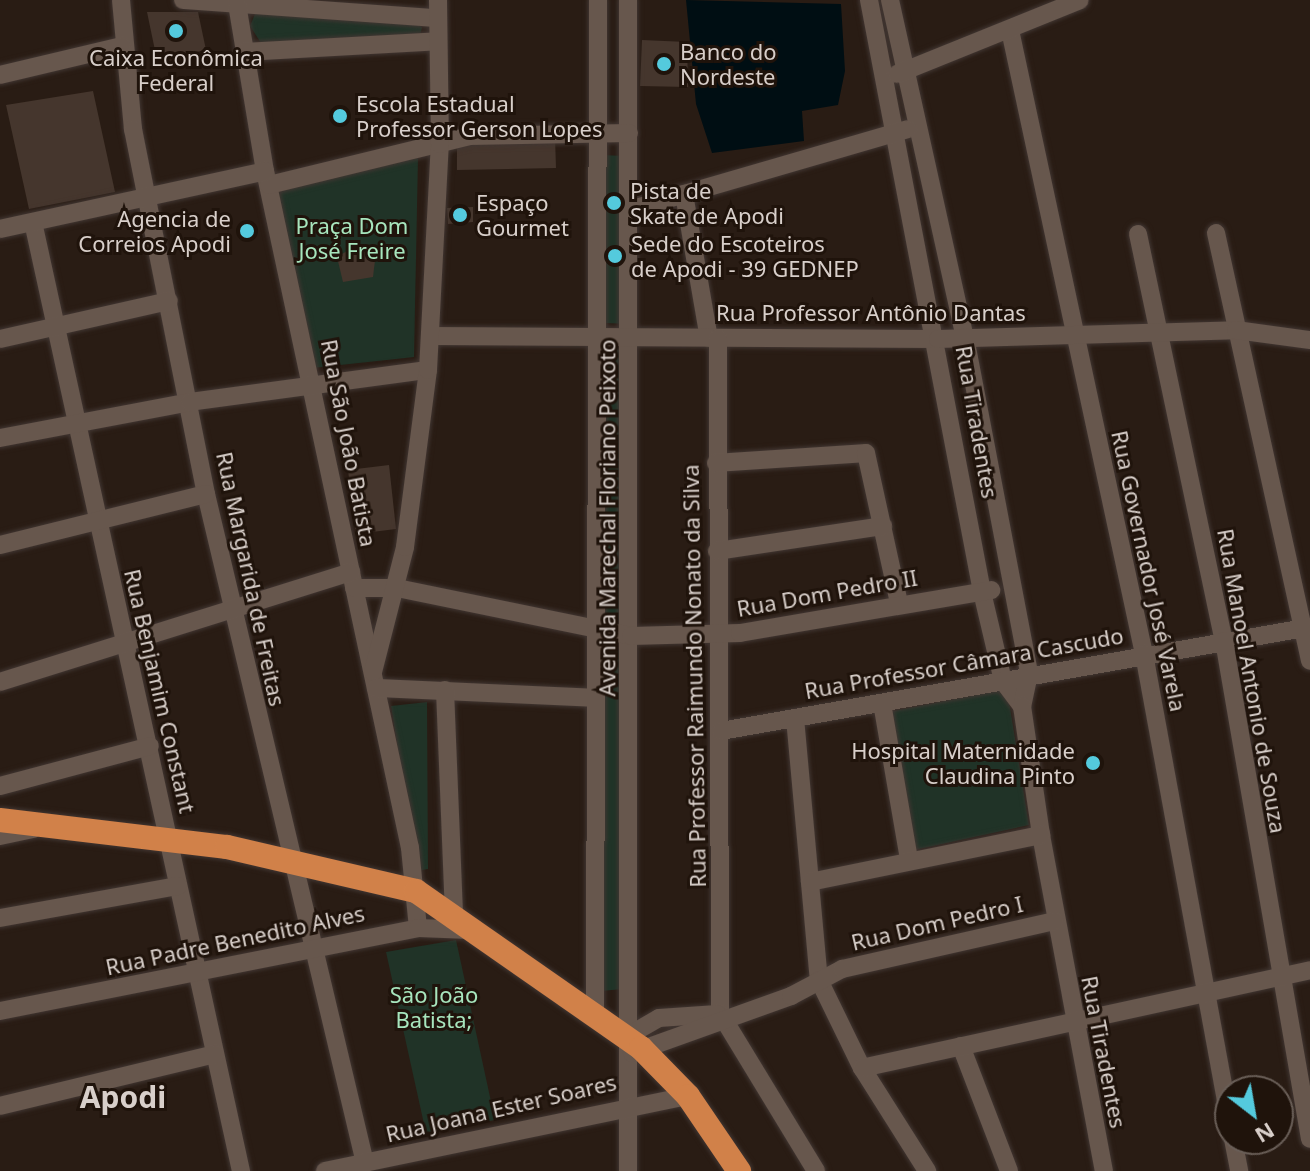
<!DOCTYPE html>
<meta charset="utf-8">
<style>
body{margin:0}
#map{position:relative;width:1310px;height:1171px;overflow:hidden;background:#291c14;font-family:"Noto Sans",sans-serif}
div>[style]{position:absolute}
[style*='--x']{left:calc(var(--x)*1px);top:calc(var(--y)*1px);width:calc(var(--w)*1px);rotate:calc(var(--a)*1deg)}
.green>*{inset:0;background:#203327}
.water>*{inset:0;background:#000e13}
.building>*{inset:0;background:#45362d}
.roads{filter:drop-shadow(0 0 2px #413632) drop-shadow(0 0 2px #413632)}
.minor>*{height:18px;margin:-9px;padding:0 9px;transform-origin:9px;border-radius:9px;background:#67574d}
.highway>*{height:24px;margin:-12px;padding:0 12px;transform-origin:12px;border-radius:12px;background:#d18149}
.dots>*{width:22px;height:22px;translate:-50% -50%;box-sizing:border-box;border:4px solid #1f130b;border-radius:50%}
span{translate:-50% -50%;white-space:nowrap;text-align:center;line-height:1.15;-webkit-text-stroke:6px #1f130b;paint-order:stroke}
.poi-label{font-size:22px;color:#d8cfca}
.left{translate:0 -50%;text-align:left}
.right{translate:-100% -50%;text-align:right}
.park-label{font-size:22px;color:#a7e5bd}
.street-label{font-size:22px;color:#d8cfca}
.district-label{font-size:30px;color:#d8cfca;font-weight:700}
.north{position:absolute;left:1214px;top:1075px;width:80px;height:80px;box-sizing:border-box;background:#1f130b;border:2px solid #695e57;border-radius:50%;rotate:149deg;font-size:22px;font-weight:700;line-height:32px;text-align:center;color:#d8cfca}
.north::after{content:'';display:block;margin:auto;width:28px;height:36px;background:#54cadd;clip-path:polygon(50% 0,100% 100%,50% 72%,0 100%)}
</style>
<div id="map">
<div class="green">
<i style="clip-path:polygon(273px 11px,419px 21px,422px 28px,420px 35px,263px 46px,250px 26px,255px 14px)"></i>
<i style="clip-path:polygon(601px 155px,625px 156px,628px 324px,605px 323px)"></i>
<i style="clip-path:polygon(418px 158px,414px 357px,313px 368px,276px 188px)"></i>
<i style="clip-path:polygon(604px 349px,624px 350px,624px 628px,605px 626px)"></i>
<i style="clip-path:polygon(600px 646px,626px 651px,622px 989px,602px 991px)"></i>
<i style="clip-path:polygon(1007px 689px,1029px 825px,910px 851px,883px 713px)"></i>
<i style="clip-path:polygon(427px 702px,428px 869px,417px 871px,391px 706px)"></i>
<i style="clip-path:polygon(456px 940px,495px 1120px,426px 1133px,386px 952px)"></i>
</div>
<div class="water">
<i style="clip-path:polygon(686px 0,841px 4px,845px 71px,838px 105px,802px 111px,804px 141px,712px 153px,696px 104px)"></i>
</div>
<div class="building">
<i style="clip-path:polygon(147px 12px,198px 12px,206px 50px,157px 60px)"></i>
<i style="clip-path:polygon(642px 40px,687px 42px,688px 87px,640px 86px)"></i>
<i style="clip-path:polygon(93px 91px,115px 192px,29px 209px,6px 105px)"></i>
<i style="clip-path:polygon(555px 137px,556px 168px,457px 170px,457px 139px)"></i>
<i style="clip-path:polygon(473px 207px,473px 222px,448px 224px,447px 208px)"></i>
<i style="clip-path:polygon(357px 245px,376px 252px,373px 277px,343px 282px,337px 257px)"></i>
<i style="clip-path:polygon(389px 465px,396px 529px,356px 534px,348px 470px)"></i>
</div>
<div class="roads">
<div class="minor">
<i style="--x:121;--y:0;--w:130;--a:84.7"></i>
<i style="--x:133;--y:129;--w:372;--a:78.7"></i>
<i style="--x:206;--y:494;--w:688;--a:76.63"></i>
<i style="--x:183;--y:0;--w:255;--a:4.1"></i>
<i style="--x:628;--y:0;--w:1171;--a:90"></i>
<i style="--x:869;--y:0;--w:603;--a:79.19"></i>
<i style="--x:982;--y:592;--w:91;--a:76.7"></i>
<i style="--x:1003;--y:681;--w:31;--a:53"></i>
<i style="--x:890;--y:0;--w:345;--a:77.5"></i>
<i style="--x:965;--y:337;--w:343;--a:79.2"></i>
<i style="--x:1029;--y:674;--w:33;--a:102"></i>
<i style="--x:1022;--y:706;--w:130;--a:81.6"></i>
<i style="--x:1041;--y:835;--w:342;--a:79.4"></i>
<i style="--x:237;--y:4;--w:169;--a:80.5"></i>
<i style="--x:265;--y:171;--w:692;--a:77.91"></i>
<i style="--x:410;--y:848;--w:80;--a:84.3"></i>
<i style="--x:1010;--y:30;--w:638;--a:77.88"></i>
<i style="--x:1144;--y:654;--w:478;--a:79.6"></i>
<i style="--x:244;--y:52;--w:194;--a:-3.2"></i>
<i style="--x:897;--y:74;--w:197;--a:-22"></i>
<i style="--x:0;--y:75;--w:125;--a:-13.4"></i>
<i style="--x:269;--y:185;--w:207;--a:-13.7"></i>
<i style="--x:470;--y:136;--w:159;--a:-1.1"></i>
<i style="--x:684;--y:194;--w:146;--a:80.2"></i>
<i style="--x:633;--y:209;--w:286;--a:-16.2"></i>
<i style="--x:33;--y:222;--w:972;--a:77.64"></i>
<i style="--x:0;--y:229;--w:271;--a:-12.3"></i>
<i style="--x:1216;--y:233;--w:438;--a:77.6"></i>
<i style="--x:1138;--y:234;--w:416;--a:78.1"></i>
<i style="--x:1224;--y:641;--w:505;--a:80.2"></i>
<i style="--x:431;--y:336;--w:507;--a:0.34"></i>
<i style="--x:938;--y:339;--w:298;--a:-1.7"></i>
<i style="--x:1236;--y:330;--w:75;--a:7.7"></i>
<i style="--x:718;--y:338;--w:675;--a:89.83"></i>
<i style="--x:720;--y:1013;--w:185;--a:58.7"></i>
<i style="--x:0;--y:339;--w:173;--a:-12.7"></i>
<i style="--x:0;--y:438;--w:193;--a:-10.7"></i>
<i style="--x:190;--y:402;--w:240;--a:-7.7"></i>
<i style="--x:716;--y:463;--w:150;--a:-3.8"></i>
<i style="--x:866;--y:453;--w:154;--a:77.6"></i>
<i style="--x:0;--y:545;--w:212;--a:-13.9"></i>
<i style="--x:717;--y:551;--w:168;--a:-8.6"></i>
<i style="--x:354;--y:588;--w:43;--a:0"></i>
<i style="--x:397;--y:588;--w:239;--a:11.6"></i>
<i style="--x:631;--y:636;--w:109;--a:-1.6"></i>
<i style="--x:740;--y:633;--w:255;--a:-9.7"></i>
<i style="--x:373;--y:672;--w:129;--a:-75.6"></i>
<i style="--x:405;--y:547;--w:178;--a:-82.6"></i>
<i style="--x:428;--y:370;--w:226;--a:-87"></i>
<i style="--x:440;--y:144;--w:144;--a:-90.8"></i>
<i style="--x:0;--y:682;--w:368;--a:-17.4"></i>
<i style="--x:376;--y:688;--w:219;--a:2.6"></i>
<i style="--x:445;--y:690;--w:221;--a:87.7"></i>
<i style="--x:882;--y:703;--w:158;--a:80.2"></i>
<i style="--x:795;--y:718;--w:263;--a:84.8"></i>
<i style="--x:819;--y:980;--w:98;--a:64"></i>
<i style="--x:862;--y:1068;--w:122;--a:57.7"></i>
<i style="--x:721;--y:731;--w:598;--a:-10.01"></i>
<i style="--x:0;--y:786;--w:155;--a:-14.9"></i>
<i style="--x:0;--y:836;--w:35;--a:-12"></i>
<i style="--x:810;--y:882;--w:236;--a:-11.5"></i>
<i style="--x:0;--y:918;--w:181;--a:-10.2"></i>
<i style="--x:0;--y:1011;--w:426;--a:-11.2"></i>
<i style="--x:418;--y:928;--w:52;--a:2.2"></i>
<i style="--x:595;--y:1015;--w:1015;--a:-89.83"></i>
<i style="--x:626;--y:1037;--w:38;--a:-30"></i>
<i style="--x:659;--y:1018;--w:58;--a:-3.9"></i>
<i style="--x:961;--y:1046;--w:134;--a:69"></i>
<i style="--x:632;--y:1053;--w:169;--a:-19.7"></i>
<i style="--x:791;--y:996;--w:58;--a:-27.9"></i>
<i style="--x:842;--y:969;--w:218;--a:-12.7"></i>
<i style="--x:862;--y:1068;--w:459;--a:-12.3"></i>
<i style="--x:0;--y:1106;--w:221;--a:-13.6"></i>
<i style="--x:1233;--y:1139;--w:33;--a:79"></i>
<i style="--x:325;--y:1171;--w:371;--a:-11.7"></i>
</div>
<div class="highway">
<i style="--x:0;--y:820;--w:229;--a:6.8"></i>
<i style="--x:227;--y:847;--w:194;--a:13.1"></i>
<i style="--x:416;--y:891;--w:274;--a:34.9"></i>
<i style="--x:641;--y:1048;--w:67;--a:45.6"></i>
<i style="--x:688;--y:1096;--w:91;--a:55.8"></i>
</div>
</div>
<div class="dots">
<i style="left:176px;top:31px;background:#54cadd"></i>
<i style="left:664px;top:64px;background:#54cadd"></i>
<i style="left:340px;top:116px;background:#54cadd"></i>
<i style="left:614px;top:203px;background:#54cadd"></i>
<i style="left:460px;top:215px;background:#54cadd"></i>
<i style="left:247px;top:231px;background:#54cadd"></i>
<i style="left:615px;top:256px;background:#54cadd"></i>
<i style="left:1093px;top:763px;background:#54cadd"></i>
</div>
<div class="poi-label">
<span class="left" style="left:680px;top:64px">Banco do<br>Nordeste</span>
<span style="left:176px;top:70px">Caixa Econômica<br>Federal</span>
<span class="left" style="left:356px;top:116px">Escola Estadual<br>Professor Gerson Lopes</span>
<span class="left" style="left:630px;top:203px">Pista de<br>Skate de Apodi</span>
<span class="left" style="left:476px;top:215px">Espaço<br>Gourmet</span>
<span class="right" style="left:231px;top:231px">Agencia de<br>Correios Apodi</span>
<span class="left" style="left:631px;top:256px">Sede do Escoteiros<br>de Apodi - 39 GEDNEP</span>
<span class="right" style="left:1075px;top:763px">Hospital Maternidade<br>Claudina Pinto</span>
</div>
<div class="park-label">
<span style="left:352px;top:238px">Praça Dom<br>José Freire</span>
<span style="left:434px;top:1007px">São João<br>Batista;</span>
</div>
<div class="street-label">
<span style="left:871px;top:313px">Rua Professor Antônio Dantas</span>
<span style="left:977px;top:422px;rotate:80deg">Rua Tiradentes</span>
<span style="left:349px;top:443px;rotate:79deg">Rua São João Batista</span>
<span style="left:607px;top:518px;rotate:-90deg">Avenida Marechal Floriano Peixoto</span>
<span style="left:1149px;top:571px;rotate:78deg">Rua Governador José Varela</span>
<span style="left:251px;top:579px;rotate:78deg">Rua Margarida de Freitas</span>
<span style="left:827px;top:593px;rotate:-10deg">Rua Dom Pedro II</span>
<span style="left:964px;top:663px;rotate:-10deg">Rua Professor Câmara Cascudo</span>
<span style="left:694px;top:676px;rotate:-91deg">Rua Professor Raimundo Nonato da Silva</span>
<span style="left:1252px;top:681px;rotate:80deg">Rua Manoel Antonio de Souza</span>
<span style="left:160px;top:691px;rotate:77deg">Rua Benjamim Constant</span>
<span style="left:937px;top:923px;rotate:-13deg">Rua Dom Pedro I</span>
<span style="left:235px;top:940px;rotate:-12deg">Rua Padre Benedito Alves</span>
<span style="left:1104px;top:1052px;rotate:79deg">Rua Tiradentes</span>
<span style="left:501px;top:1108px;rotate:-13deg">Rua Joana Ester Soares</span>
</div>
<div class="district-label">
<span style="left:123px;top:1097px">Apodi</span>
</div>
<div class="north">N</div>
</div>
